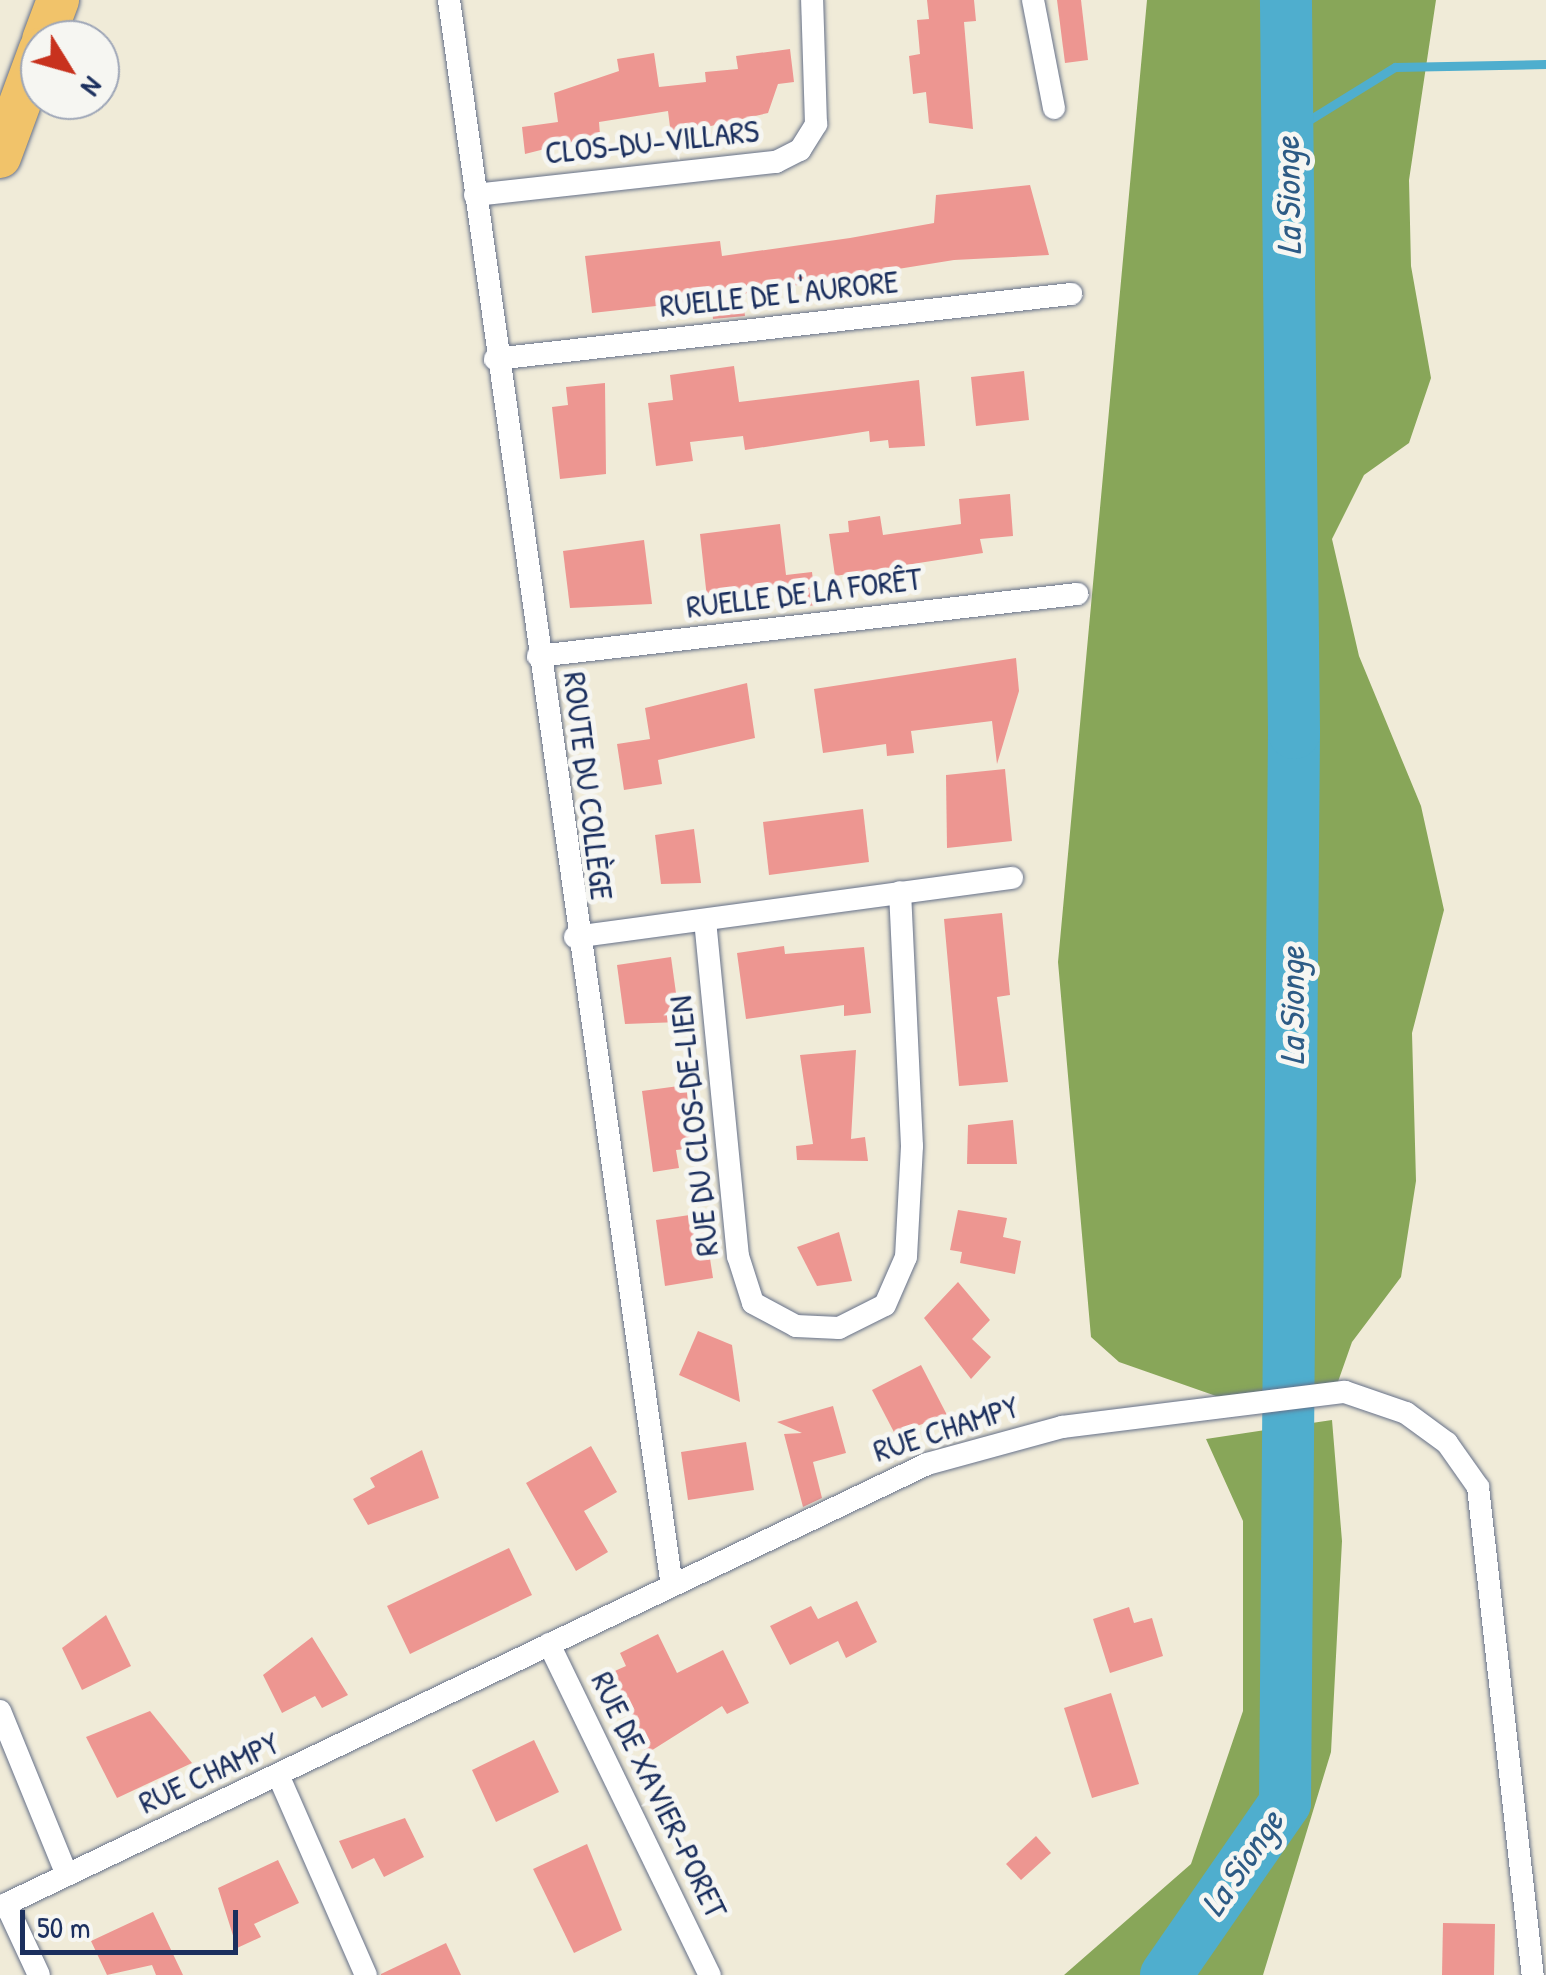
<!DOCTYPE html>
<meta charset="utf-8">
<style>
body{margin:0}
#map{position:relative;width:1546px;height:1975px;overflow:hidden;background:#f0ebd8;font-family:"Patrick Hand",sans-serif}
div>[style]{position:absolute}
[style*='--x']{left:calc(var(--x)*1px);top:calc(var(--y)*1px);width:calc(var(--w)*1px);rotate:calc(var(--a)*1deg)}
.forest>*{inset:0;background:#88a659}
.stream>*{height:9px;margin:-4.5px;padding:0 4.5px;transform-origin:4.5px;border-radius:4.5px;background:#4faece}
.river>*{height:52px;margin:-26px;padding:0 26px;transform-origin:26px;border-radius:26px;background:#4faece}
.building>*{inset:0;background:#ed9691}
.roads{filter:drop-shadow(0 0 2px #667189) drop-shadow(0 0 2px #667189)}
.street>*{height:22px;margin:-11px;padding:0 11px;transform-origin:11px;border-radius:11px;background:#fff}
.highway>*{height:42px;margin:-21px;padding:0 21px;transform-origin:21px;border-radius:21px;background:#f1c36a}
span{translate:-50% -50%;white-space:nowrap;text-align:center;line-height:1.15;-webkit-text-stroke:10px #f6f6f2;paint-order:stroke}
.street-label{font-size:32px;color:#1b2f5e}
.water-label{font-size:35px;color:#2d5b85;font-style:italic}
.north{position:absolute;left:20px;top:20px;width:100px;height:100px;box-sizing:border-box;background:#f6f6f2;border:2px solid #9ea6b7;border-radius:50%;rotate:127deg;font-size:28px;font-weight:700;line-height:40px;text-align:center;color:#1b2f5e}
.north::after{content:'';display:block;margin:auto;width:35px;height:45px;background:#c8321e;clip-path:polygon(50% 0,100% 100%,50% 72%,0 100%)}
.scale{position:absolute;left:20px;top:1910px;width:218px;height:45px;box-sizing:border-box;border:5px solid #1b2f5e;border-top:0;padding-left:12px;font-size:30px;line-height:35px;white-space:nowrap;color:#1b2f5e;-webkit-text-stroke:8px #f6f6f2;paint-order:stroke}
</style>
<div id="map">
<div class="forest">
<i style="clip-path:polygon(1147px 0,1436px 0,1409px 180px,1411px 266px,1431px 378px,1409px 443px,1364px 475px,1332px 539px,1359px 656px,1421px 806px,1444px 910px,1412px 1033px,1416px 1181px,1401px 1277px,1352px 1342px,1334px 1393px,1236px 1403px,1119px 1362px,1091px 1337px,1058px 962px)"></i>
<i style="clip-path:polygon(1332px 1420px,1342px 1541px,1331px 1752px,1263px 1975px,1064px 1975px,1191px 1864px,1243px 1711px,1243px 1521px,1206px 1439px)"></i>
</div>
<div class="stream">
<i style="--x:1288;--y:133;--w:126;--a:-31.7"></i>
<i style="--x:1395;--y:67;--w:151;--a:-1.1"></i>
</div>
<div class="river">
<i style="--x:1166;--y:1975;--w:209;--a:-55.3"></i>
<i style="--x:1285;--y:1803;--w:1070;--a:-89.52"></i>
<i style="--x:1294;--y:733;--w:733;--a:-90.63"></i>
</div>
<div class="building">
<i style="clip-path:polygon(927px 0,974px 0,976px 21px,964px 22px,973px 129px,929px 123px,926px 92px,913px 94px,909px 56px,920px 54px,917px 20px,929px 19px)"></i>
<i style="clip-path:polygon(1057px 0,1081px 0,1088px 60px,1065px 63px)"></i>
<i style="clip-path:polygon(790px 49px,794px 82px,778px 84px,768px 113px,671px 135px,668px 111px,599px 122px,600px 135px,525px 154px,522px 127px,558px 122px,554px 93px,619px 71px,617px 59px,654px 53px,659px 87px,706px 82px,705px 72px,738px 69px,736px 56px)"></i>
<i style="clip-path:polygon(1030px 185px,1049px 255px,954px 260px,742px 294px,745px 316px,713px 319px,711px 300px,592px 313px,585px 256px,720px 241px,722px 256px,850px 238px,934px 223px,936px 195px)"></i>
<i style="clip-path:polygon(734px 366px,739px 402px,919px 380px,925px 446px,889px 448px,888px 440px,870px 442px,869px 431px,745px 450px,743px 436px,690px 442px,693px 461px,656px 466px,648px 403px,673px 400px,670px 375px)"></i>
<i style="clip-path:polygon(1024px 371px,1029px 420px,976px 426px,971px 377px)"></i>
<i style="clip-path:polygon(605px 383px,606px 474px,560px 479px,552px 407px,568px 405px,566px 387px)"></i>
<i style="clip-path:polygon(1010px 494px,1013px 536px,980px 539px,983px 553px,835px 576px,829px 534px,849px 532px,848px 521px,880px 516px,883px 535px,961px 524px,959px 499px)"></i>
<i style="clip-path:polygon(780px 524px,786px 575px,812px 572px,816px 605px,784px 609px,782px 589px,707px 598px,700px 534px)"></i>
<i style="clip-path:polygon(644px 540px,652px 604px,570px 608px,563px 551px)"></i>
<i style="clip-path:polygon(1016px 658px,1019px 691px,997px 764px,992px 721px,911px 731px,914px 753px,887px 756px,886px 744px,823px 753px,814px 689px)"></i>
<i style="clip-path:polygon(747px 683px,755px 738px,658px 760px,662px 784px,624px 790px,617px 744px,650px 739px,645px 708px)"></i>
<i style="clip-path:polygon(1005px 769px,1012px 841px,947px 848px,946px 775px)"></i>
<i style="clip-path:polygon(863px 809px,869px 862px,769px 875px,763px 822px)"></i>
<i style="clip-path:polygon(694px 829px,701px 883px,661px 884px,655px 835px)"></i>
<i style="clip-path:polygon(1002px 913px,1010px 995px,997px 997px,1008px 1082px,959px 1086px,944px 919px)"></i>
<i style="clip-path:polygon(784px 946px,785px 954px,864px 947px,871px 1013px,844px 1016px,844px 1005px,746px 1019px,737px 953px)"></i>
<i style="clip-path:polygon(671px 957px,680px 1022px,625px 1024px,617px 965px)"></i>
<i style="clip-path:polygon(856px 1050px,851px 1139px,865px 1137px,868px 1161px,797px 1160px,796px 1146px,813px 1144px,800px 1055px)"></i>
<i style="clip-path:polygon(686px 1085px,694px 1148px,676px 1150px,679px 1168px,653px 1172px,642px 1091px)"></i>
<i style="clip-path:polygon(1013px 1120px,1017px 1164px,967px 1164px,968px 1125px)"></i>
<i style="clip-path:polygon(958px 1210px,1007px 1218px,1003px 1237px,1021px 1241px,1015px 1274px,960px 1263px,962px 1252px,950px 1250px)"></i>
<i style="clip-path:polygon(703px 1213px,713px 1278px,665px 1286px,656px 1220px)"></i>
<i style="clip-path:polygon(839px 1232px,852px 1281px,817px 1286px,797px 1247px)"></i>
<i style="clip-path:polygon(958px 1282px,990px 1320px,972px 1339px,991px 1357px,971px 1379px,924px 1318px)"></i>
<i style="clip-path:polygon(698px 1331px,732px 1345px,740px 1402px,679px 1375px)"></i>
<i style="clip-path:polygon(921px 1365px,947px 1415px,895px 1434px,872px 1390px)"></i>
<i style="clip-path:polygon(833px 1406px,846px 1453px,813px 1462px,822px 1498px,803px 1507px,784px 1434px,802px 1433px,777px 1422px)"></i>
<i style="clip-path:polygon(746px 1442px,754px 1490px,688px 1500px,681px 1452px)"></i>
<i style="clip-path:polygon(591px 1446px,617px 1492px,584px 1511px,608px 1552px,576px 1571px,526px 1483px)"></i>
<i style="clip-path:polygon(422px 1450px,439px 1498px,368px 1525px,353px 1499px,375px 1487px,370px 1478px)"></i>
<i style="clip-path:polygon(509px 1548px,532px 1595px,410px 1654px,387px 1606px)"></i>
<i style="clip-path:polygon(857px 1601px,877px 1642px,846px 1658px,838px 1641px,790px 1665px,770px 1626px,811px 1606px,818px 1619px)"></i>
<i style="clip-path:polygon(1129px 1607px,1134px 1623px,1152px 1618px,1163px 1656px,1110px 1673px,1093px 1619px)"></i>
<i style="clip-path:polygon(106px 1615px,131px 1666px,82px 1690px,62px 1648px)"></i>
<i style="clip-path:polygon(658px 1634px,677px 1673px,723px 1650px,749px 1703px,727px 1714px,722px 1706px,646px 1754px,608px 1674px,626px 1666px,620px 1653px)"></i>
<i style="clip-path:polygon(312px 1637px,348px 1695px,322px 1708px,315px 1696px,282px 1713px,263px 1675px)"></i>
<i style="clip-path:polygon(1111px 1693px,1139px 1784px,1092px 1798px,1064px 1708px)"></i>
<i style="clip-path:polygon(150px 1711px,192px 1763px,117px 1798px,86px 1737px)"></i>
<i style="clip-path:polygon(534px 1740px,559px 1792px,496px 1822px,472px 1770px)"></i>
<i style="clip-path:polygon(405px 1818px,424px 1857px,384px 1877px,374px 1858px,352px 1869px,339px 1841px)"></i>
<i style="clip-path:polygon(1036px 1836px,1051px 1853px,1021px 1880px,1006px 1864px)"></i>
<i style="clip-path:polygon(587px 1844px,622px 1930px,574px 1953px,533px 1869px)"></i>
<i style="clip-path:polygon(278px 1860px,299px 1903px,254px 1924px,261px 1937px,237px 1948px,218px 1888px)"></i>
<i style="clip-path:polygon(153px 1912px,183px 1975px,156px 1975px,152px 1965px,107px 1975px,91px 1941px)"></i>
<i style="clip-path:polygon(1443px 1923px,1495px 1924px,1494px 1975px,1442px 1975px)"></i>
<i style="clip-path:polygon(446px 1943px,461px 1975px,381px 1975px,381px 1974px)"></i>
</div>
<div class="roads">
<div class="street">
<i style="--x:449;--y:0;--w:1595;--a:82"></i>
<i style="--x:1033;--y:0;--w:110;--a:79"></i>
<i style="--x:475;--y:195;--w:303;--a:-6.3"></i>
<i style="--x:776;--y:162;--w:27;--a:-27"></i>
<i style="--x:800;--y:150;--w:31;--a:-58"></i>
<i style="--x:816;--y:124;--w:124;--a:-91.8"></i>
<i style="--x:495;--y:359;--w:580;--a:-6.44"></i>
<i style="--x:538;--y:656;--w:543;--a:-6.56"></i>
<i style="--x:705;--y:920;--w:338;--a:84.4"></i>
<i style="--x:738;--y:1256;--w:49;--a:72.3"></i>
<i style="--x:753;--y:1303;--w:49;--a:28.1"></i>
<i style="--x:796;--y:1326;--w:43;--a:2.7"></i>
<i style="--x:839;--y:1328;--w:51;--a:-26.6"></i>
<i style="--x:885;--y:1305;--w:52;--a:-66.4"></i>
<i style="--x:906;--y:1257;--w:111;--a:-86.9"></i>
<i style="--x:912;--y:1146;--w:254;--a:-92.7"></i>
<i style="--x:575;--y:937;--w:441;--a:-7.7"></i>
<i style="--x:549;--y:1644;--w:368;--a:64.1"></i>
<i style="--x:0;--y:1711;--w:177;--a:67.8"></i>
<i style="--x:279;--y:1777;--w:216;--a:66.3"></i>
<i style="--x:6;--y:1904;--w:78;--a:65.1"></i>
<i style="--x:0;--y:1907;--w:1027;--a:-25.54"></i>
<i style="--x:927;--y:1464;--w:140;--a:-15.3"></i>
<i style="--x:1062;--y:1427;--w:285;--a:-7.1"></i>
<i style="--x:1345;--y:1392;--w:65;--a:19"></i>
<i style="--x:1406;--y:1413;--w:51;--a:36.2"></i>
<i style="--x:1447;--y:1443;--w:54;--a:54.8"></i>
<i style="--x:1478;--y:1487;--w:491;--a:83.6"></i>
</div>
<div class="highway">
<i style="--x:43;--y:40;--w:43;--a:-69.4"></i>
<i style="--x:0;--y:157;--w:115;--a:-69.7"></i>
</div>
</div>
<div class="street-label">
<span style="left:652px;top:142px;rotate:-6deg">CLOS-DU-VILLARS</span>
<span style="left:779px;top:294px;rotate:-6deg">RUELLE DE L'AURORE</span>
<span style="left:804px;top:593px;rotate:-7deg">RUELLE DE LA FORÊT</span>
<span style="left:588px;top:786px;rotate:83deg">ROUTE DU COLLÈGE</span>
<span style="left:694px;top:1126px;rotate:-96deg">RUE DU CLOS-DE-LIEN</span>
<span style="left:946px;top:1429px;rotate:-18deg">RUE CHAMPY</span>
<span style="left:209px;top:1773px;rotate:-25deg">RUE CHAMPY</span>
<span style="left:659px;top:1795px;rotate:64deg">RUE DE XAVIER-PORET</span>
</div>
<div class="water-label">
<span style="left:1288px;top:196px;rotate:-91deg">La Sionge</span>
<span style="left:1292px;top:1006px;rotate:-90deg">La Sionge</span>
<span style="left:1242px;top:1863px;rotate:-56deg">La Sionge</span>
</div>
<div class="north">N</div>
<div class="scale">50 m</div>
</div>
